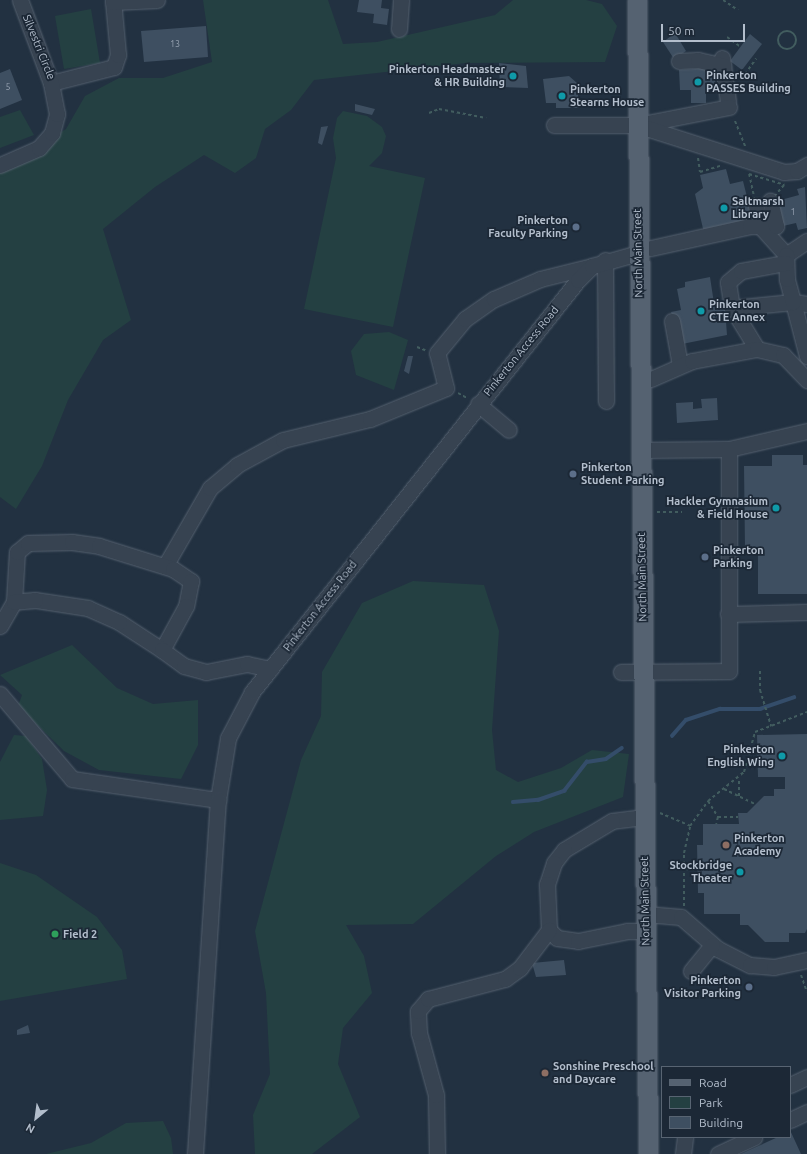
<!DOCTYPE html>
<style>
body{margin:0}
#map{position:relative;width:807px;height:1154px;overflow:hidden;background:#223141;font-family:Ubuntu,sans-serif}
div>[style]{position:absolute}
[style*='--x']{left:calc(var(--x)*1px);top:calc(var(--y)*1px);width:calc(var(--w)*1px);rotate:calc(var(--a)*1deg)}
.green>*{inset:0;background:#244042}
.stream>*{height:3.5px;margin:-1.75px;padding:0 1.75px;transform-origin:1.75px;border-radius:1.75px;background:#344d6a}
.building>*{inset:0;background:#3e4f61}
.path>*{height:2px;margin-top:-1px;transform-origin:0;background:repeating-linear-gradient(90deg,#425d5f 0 3px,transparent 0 6px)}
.path>.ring{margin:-1px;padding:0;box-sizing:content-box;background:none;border:2px solid #425d5f;border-radius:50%}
.roads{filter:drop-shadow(0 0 1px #55616f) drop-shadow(0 0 1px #55616f)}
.minor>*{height:15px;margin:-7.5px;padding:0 7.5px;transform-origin:7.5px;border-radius:7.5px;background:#374351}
.major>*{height:19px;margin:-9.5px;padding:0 9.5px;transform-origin:9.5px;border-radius:9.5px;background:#556271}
.dots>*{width:11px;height:11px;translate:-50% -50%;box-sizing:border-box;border:2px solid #1c2836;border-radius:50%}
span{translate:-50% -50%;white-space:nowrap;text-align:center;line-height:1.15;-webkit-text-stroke:3.5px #1c2836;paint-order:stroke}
.number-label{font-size:9px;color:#96a2b1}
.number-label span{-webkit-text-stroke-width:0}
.street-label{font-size:11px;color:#b3becc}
.poi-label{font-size:11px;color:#b3becc;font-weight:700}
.right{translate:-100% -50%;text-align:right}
.left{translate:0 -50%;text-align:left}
.legend{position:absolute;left:661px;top:1066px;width:130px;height:72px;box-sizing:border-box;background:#1c2836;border:1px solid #586472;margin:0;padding:5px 7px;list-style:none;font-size:12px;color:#b3becc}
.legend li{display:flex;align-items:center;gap:8px;height:20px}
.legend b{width:20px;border:1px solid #586472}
.north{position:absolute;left:16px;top:1098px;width:40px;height:40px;-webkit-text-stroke:3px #1c2836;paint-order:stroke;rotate:209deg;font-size:11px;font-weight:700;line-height:16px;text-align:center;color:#b3becc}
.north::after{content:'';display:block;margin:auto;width:14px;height:18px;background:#b3becc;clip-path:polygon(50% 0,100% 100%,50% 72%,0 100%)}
.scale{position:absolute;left:661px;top:24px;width:84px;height:18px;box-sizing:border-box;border:2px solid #b3becc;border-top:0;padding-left:5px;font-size:12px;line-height:14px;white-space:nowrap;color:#b3becc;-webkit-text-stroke:3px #1c2836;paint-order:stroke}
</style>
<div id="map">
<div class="green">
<i style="clip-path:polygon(203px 0,328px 0,343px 44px,377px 42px,495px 15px,513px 0,586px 0,602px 4px,617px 26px,605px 62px,466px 63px,314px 80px,291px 110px,265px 129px,256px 158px,235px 173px,204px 155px,155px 187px,103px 229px,131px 320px,103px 340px,68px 400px,42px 466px,16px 509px,0 497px,0 169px,66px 129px,85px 96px,119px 78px,163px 78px,212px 62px)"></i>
<i style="clip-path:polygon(91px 9px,100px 63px,64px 69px,55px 16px)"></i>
<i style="clip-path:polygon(20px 110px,34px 135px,0 148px,0 117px)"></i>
<i style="clip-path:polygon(343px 111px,367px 116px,382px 127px,386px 136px,382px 153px,369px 166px,425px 178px,393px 327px,304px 309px,336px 158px,333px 138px,337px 118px)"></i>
<i style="clip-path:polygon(389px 332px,408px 340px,394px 390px,356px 375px,351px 351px,364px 334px)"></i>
<i style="clip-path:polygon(413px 581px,484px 585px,499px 631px,492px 730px,496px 770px,518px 782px,561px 768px,592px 750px,629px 754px,623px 797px,534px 832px,496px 856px,413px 924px,346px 925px,364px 956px,372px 993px,343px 1028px,338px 1064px,360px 1117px,312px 1154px,255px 1154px,253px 1115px,270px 1074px,266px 993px,255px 931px,301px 760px,321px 716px,322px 672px,362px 603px)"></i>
<i style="clip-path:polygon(72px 645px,117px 688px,153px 704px,198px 700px,198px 745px,181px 779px,99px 770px,64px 751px,18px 706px,22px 695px,0 675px)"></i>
<i style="clip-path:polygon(14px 735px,26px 736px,42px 759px,47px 790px,43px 816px,0 820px,0 762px)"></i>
<i style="clip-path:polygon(0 863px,36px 875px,97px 917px,122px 950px,127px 979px,0 1001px)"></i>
<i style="clip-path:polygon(163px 1121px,171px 1138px,173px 1154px,46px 1154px,91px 1143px,126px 1123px)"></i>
</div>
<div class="stream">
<i style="--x:672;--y:736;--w:21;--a:-49"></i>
<i style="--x:686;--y:720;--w:36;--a:-18"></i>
<i style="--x:720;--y:709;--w:40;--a:0"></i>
<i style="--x:760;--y:709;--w:36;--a:-19"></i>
<i style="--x:513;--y:802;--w:25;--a:-5"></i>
<i style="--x:538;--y:800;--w:28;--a:-19"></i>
<i style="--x:564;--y:791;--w:37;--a:-52"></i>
<i style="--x:587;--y:762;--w:19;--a:-9"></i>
<i style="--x:606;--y:759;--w:19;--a:-35"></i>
</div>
<div class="building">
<i style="clip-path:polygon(359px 0,382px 0,381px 8px,389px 9px,387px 25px,373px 23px,374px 14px,357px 12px)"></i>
<i style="clip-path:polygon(206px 26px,208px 57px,144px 62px,141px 31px)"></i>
<i style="clip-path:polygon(675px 33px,686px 51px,674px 59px,663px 42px)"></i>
<i style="clip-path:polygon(750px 34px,762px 44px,742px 70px,730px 61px)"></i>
<i style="clip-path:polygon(499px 63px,526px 66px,528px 88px,500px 87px)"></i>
<i style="clip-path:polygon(711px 68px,717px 86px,706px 87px,706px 103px,691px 103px,691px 90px,680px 90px,679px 70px)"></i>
<i style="clip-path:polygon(10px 69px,22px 100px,0 109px,0 73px)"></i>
<i style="clip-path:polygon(569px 76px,577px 83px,579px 108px,556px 108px,556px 103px,546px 103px,543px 79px)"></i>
<i style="clip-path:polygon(355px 104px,375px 109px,372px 115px,355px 111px)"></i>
<i style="clip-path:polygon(328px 126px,322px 145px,318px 143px,321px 127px)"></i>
<i style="clip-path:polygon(726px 169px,730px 184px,743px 181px,753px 221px,704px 233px,695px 194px,703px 188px,700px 175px)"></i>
<i style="clip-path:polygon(805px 187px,807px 228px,798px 230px,796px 223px,783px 226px,777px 201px,799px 195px,797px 189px)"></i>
<i style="clip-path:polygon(710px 277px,715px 310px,725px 308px,727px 335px,682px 344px,671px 312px,681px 310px,677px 289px,685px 287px,685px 282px)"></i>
<i style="clip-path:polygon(408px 356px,413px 356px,409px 374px,404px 371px)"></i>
<i style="clip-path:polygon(717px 398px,718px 420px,677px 423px,676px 403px,693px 402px,693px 409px,702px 408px,701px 399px)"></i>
<i style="clip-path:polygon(772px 455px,803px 455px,803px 465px,807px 465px,807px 594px,758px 594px,758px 550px,745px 550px,744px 466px,772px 466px)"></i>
<i style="clip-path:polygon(807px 734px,807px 929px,805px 933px,789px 933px,789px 942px,765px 942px,748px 925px,740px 925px,740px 914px,704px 914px,704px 893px,698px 893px,697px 845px,703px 845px,703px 824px,739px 824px,738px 813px,747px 813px,764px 796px,774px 796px,774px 789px,785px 789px,785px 777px,758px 777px,757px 735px)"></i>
<i style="clip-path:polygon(564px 960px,566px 975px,536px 977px,532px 963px)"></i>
<i style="clip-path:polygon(28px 1025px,30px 1033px,17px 1035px,17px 1030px)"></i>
<i style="clip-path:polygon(790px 1130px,801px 1154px,741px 1154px,778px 1137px,790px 1137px)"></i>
</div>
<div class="path">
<i style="--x:723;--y:0;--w:18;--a:34"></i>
<i class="ring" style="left:778px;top:31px;width:16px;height:16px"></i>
<i style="--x:727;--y:37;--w:17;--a:36"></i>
<i style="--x:737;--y:73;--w:8;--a:7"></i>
<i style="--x:745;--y:74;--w:19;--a:-54"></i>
<i style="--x:429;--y:113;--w:11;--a:-22"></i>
<i style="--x:439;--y:109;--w:48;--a:10.8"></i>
<i style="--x:735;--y:121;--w:27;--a:68"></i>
<i style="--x:698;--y:158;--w:14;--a:82"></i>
<i style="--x:700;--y:172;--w:21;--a:-17"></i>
<i style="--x:749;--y:174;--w:37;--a:17"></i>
<i style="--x:784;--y:185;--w:21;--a:131"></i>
<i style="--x:770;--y:201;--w:15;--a:160"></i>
<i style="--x:756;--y:206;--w:33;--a:-102"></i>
<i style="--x:417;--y:347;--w:9;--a:21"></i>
<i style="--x:458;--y:393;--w:10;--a:29"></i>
<i style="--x:657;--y:512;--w:25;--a:0"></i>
<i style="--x:760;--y:671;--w:19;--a:90"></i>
<i style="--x:760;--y:690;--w:38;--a:73"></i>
<i style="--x:724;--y:789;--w:34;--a:26"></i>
<i style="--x:739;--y:796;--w:17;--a:-90"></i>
<i style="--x:708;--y:801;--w:19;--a:58"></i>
<i style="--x:718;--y:817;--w:7;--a:106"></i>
<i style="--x:660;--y:813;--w:33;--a:23"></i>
<i style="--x:718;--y:817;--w:20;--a:0"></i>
<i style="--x:685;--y:869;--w:13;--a:4"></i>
<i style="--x:684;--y:906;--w:53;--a:-90"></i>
<i style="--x:684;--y:853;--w:28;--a:-77"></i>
<i style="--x:690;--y:826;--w:31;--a:-54"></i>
<i style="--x:708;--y:801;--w:46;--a:-38.9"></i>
<i style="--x:744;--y:772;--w:41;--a:-74.6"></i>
<i style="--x:755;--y:732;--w:56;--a:-21"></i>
<i style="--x:801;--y:975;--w:18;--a:71"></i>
</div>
<div class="roads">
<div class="minor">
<i style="--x:20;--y:0;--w:89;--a:69.5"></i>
<i style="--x:51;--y:83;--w:65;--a:-14.3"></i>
<i style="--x:114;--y:67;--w:13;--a:-72"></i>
<i style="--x:118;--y:55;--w:55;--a:-95.2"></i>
<i style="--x:113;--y:2;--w:44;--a:-2.6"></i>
<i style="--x:399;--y:29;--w:29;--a:-86"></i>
<i style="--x:722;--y:58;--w:44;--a:82.2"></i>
<i style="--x:679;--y:61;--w:19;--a:-3"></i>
<i style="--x:698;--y:60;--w:26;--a:13"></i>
<i style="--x:729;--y:107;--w:94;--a:168.9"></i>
<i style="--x:637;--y:125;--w:154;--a:17.7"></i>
<i style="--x:784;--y:172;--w:13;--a:-4"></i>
<i style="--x:797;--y:171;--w:12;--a:-31"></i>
<i style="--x:554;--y:125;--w:83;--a:0"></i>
<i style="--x:0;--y:165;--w:43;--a:-23.6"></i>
<i style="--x:39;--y:148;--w:20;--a:-49"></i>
<i style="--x:52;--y:133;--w:20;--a:-75"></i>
<i style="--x:57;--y:114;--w:32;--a:-101"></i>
<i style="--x:756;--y:206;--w:22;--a:77"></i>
<i style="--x:761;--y:227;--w:38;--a:48"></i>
<i style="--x:786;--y:255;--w:25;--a:-34"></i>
<i style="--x:651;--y:248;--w:101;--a:-12.5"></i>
<i style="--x:750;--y:226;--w:26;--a:0"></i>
<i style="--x:776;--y:226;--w:26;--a:-103"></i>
<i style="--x:605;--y:260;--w:141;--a:89.6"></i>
<i style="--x:807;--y:304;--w:14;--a:-172"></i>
<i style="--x:793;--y:302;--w:56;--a:75.5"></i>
<i style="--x:732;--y:308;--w:61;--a:-5.6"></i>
<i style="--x:793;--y:302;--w:24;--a:-105"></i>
<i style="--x:787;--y:279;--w:24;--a:-92"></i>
<i style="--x:672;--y:321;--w:45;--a:79.7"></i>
<i style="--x:757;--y:349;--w:48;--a:-121.4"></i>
<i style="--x:732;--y:308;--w:26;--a:-99"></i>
<i style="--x:728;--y:282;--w:17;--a:-40"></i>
<i style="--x:741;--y:271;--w:45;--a:-10.3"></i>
<i style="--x:651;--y:379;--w:45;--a:-23.7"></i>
<i style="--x:692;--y:361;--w:66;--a:-10.5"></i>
<i style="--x:757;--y:349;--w:27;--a:13"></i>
<i style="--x:783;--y:355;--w:35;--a:46"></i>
<i style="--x:478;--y:404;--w:40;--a:40"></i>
<i style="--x:640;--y:450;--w:89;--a:-0.6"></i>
<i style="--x:729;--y:449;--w:80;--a:-13"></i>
<i style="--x:165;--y:566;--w:90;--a:-60"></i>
<i style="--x:210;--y:488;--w:35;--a:-40"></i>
<i style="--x:237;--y:465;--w:52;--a:-28.5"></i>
<i style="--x:283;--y:440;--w:89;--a:-13.6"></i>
<i style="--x:370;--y:419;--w:82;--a:-22.2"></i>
<i style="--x:446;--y:388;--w:36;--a:-104"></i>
<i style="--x:437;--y:353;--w:44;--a:-50.5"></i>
<i style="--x:465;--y:319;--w:35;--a:-35"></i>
<i style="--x:494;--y:299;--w:50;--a:-23.5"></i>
<i style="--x:540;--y:279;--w:54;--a:-14"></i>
<i style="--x:728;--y:614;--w:79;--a:-1.5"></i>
<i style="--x:0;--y:626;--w:28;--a:-60"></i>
<i style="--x:14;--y:602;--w:50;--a:-86.6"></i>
<i style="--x:17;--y:552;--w:14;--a:-39"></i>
<i style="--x:28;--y:543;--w:44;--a:-1.3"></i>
<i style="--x:72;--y:542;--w:27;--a:8"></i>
<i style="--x:99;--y:546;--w:77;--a:17.3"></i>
<i style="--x:173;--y:569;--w:22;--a:34"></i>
<i style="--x:191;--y:581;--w:25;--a:101"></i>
<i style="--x:186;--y:606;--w:50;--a:118.6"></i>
<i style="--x:162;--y:650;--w:51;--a:-146.9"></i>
<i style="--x:119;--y:622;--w:34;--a:-156"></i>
<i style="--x:88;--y:608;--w:54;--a:-171.4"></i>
<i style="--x:35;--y:600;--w:21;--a:175"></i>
<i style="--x:162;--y:650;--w:27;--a:36"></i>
<i style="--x:184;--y:666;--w:23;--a:15"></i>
<i style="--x:206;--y:672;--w:42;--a:-11"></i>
<i style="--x:247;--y:664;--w:24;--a:12"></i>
<i style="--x:621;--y:672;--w:108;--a:-0.5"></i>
<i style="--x:729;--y:671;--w:222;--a:-90"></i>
<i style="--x:0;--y:694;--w:111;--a:49.7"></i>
<i style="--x:72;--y:779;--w:148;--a:8.2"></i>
<i style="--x:218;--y:800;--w:63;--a:-80.8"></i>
<i style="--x:228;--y:738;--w:52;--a:-62.4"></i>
<i style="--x:252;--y:692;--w:525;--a:-51.65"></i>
<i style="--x:578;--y:280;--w:20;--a:-45"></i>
<i style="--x:592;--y:266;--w:48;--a:-15.8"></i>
<i style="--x:644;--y:817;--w:32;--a:173"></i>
<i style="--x:612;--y:821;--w:56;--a:148.9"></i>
<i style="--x:564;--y:850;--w:16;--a:128"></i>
<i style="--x:554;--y:863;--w:22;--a:108"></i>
<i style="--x:547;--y:884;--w:46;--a:87.5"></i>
<i style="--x:549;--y:930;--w:11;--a:45"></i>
<i style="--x:557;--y:938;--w:21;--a:8"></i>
<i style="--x:578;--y:941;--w:50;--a:-11.5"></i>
<i style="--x:627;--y:931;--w:19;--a:0"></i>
<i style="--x:646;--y:914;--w:35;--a:5"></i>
<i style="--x:681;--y:917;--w:49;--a:40.9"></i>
<i style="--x:718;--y:949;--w:36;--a:27"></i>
<i style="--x:750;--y:965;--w:24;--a:5"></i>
<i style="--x:774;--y:967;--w:34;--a:-12"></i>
<i style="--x:691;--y:971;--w:33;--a:-51"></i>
<i style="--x:790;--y:1085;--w:19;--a:-25"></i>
<i style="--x:790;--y:1120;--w:19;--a:-25"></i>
<i style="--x:195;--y:1154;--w:355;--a:-86.3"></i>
<i style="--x:437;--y:1154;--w:59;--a:-91"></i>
<i style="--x:436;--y:1095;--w:64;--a:-105.3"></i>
<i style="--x:419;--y:1033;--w:22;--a:-93"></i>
<i style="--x:418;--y:1011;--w:16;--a:-50"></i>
<i style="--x:428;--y:999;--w:80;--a:-14.6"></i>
<i style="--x:505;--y:979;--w:19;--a:-36"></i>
<i style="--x:520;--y:968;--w:48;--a:-52.7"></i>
<i style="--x:683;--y:1154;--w:17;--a:-83"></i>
<i style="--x:718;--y:1154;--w:40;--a:-25"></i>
</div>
<div class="major">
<i style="--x:637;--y:0;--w:1154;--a:89.45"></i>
</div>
</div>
<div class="dots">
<i style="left:513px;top:76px;background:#0f9aa8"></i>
<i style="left:698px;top:82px;background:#0f9aa8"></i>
<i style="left:562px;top:96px;background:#0f9aa8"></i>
<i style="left:724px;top:208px;background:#0f9aa8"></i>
<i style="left:576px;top:227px;background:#5c6f8a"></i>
<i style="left:701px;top:311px;background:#0f9aa8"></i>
<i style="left:573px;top:474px;background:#5c6f8a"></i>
<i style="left:776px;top:508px;background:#0f9aa8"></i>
<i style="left:705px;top:557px;background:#5c6f8a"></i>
<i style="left:782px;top:756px;background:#0f9aa8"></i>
<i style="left:726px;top:845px;background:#8d6e63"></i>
<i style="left:740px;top:872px;background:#0f9aa8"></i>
<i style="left:55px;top:934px;background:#2e9e5b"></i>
<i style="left:749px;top:987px;background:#5c6f8a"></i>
<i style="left:545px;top:1073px;background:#8d6e63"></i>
</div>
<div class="number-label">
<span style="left:175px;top:44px">13</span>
<span style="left:8px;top:87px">5</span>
<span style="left:793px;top:212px">1</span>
</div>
<div class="street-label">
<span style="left:39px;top:47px;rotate:68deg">Silvestri Circle</span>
<span style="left:638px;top:253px;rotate:-91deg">North Main Street</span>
<span style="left:521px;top:351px;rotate:-51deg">Pinkerton Access Road</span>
<span style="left:642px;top:577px;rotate:-91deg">North Main Street</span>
<span style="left:320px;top:606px;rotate:-52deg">Pinkerton Access Road</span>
<span style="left:645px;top:901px;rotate:-91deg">North Main Street</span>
</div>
<div class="poi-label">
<span class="right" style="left:505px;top:76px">Pinkerton Headmaster<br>&amp; HR Building</span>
<span class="left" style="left:706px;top:82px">Pinkerton<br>PASSES Building</span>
<span class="left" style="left:570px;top:96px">Pinkerton<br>Stearns House</span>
<span class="left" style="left:732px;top:208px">Saltmarsh<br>Library</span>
<span class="right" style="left:568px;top:227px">Pinkerton<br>Faculty Parking</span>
<span class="left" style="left:709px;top:311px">Pinkerton<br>CTE Annex</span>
<span class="left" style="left:581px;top:474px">Pinkerton<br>Student Parking</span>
<span class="right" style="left:768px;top:508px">Hackler Gymnasium<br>&amp; Field House</span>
<span class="left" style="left:713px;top:557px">Pinkerton<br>Parking</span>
<span class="right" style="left:774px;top:756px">Pinkerton<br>English Wing</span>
<span class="left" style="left:734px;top:845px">Pinkerton<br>Academy</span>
<span class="right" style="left:732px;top:872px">Stockbridge<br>Theater</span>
<span class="left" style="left:63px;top:934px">Field 2</span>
<span class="right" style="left:741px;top:987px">Pinkerton<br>Visitor Parking</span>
<span class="left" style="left:553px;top:1073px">Sonshine Preschool<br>and Daycare</span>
</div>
<ul class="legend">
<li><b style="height:5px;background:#556271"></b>Road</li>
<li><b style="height:11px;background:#244042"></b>Park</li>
<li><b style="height:11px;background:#3e4f61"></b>Building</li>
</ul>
<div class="north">N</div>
<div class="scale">50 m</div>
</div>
